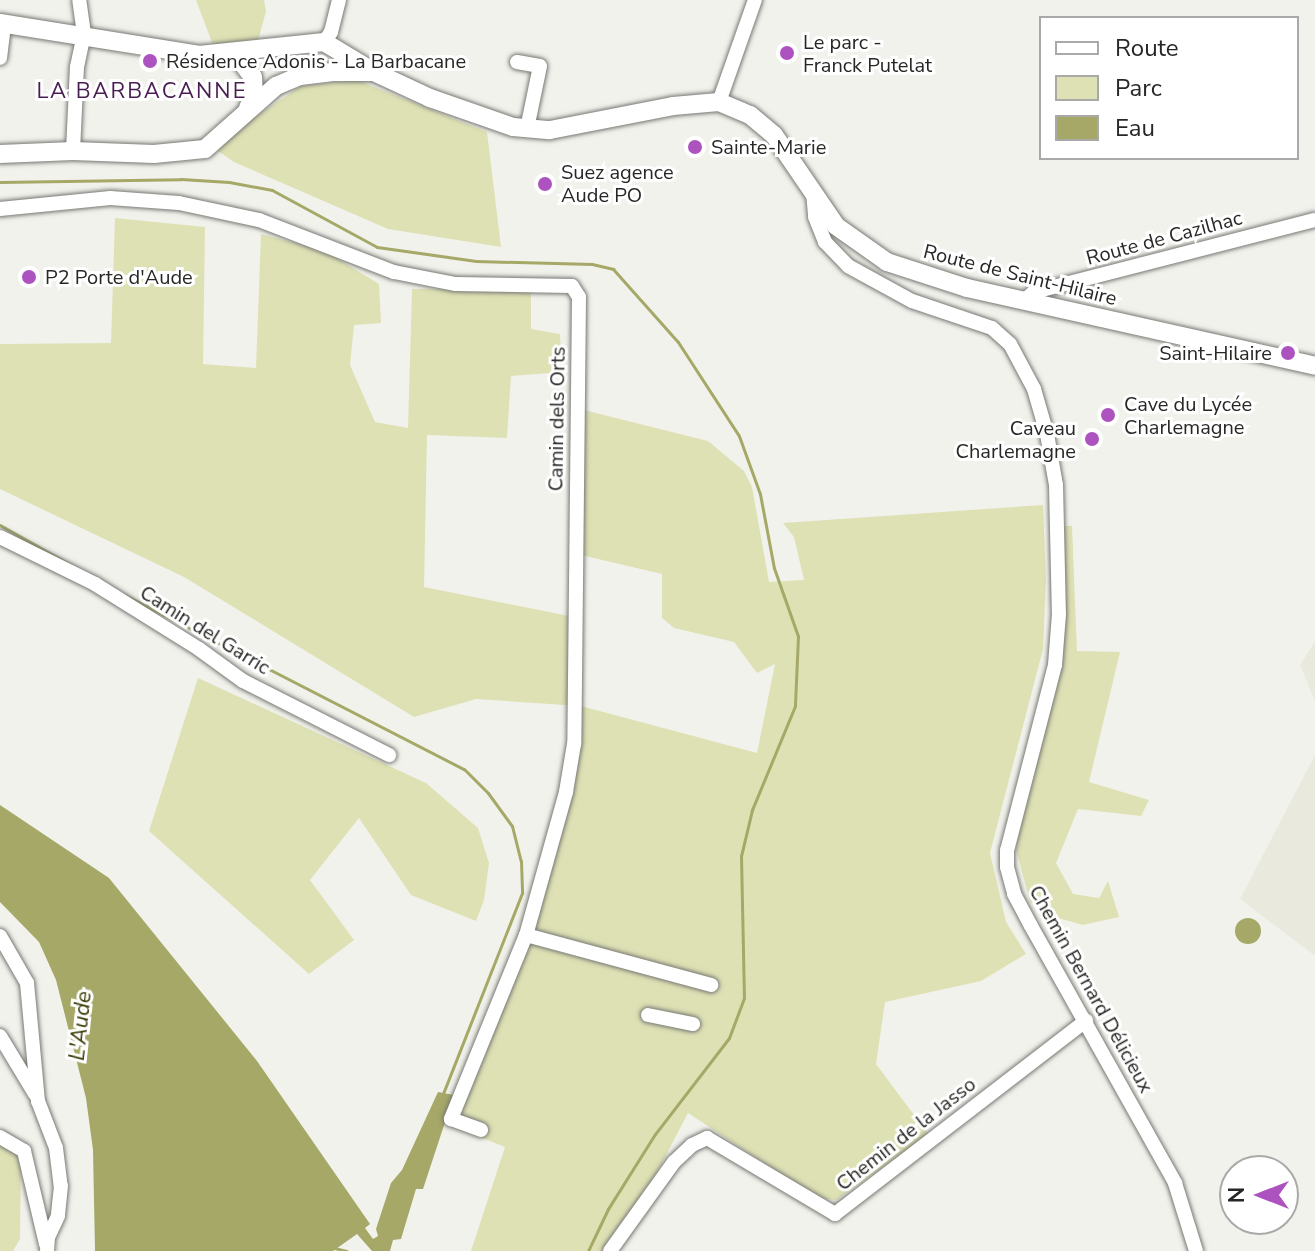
<!DOCTYPE html>
<meta charset="utf-8">
<style>
body{margin:0}
#map{position:relative;width:1315px;height:1251px;overflow:hidden;background:#f2f2ed;font-family:"Nunito Sans",sans-serif}
div>[style]{position:absolute}
[style*='--x']{left:calc(var(--x)*1px);top:calc(var(--y)*1px);width:calc(var(--w)*1px);rotate:calc(var(--a)*1deg)}
.built>*{inset:0;background:#e9eadd}
.green>*{inset:0;background:#dee1b4}
.water>*{inset:0;background:#a5a866}
.round{border-radius:50%}
.stream>*{height:3px;margin:-1.5px;padding:0 1.5px;transform-origin:1.5px;border-radius:1.5px;background:#a5a866}
.roads{filter:drop-shadow(0 0 2px #787974) drop-shadow(0 0 2px #787974)}
.minor>*{height:14px;margin:-7px;padding:0 7px;transform-origin:7px;border-radius:7px;background:#fff}
.major>*{height:18px;margin:-9px;padding:0 9px;transform-origin:9px;border-radius:9px;background:#fff}
.dots>*{width:22px;height:22px;translate:-50% -50%;box-sizing:border-box;border:4px solid #fff;border-radius:50%}
span{translate:-50% -50%;white-space:nowrap;text-align:center;line-height:1.15;-webkit-text-stroke:6px #fff;paint-order:stroke}
.poi-label{font-size:20px;color:#272725}
.left{translate:0 -50%;text-align:left}
.right{translate:-100% -50%;text-align:right}
.street-label{font-size:20px;color:#272725}
.neighbourhood-label{font-size:22px;color:#481d51;letter-spacing:2px}
.water-label{font-size:22px;color:#3b3c06;font-style:italic}
.legend{position:absolute;left:1039px;top:16px;width:260px;height:144px;box-sizing:border-box;background:#fff;border:2px solid #a9a9a8;margin:0;padding:10px 14px;list-style:none;font-size:24px;color:#272725}
.legend li{display:flex;align-items:center;gap:16px;height:40px}
.legend b{width:40px;border:2px solid #a9a9a8}
.north{position:absolute;left:1219px;top:1155px;width:80px;height:80px;box-sizing:border-box;background:#fff;border:2px solid #a9a9a8;border-radius:50%;rotate:270deg;font-size:22px;font-weight:700;line-height:32px;text-align:center;color:#272725}
.north::after{content:'';display:block;margin:auto;width:28px;height:36px;background:#ad53bf;clip-path:polygon(50% 0,100% 100%,50% 72%,0 100%)}
</style>
<div id="map">
<div class="built">
<i style="clip-path:polygon(1315px 641px,1315px 701px,1300px 665px)"></i>
<i style="clip-path:polygon(1315px 755px,1315px 956px,1240px 899px)"></i>
</div>
<div class="green">
<i style="clip-path:polygon(196px 0,264px 0,266px 11px,258px 41px,214px 48px)"></i>
<i style="clip-path:polygon(357px 80px,487px 132px,501px 247px,388px 229px,234px 162px,218px 151px,242px 126px,301px 86px)"></i>
<i style="clip-path:polygon(115px 218px,205px 227px,203px 364px,256px 368px,261px 234px,325px 251px,379px 284px,381px 323px,354px 325px,350px 365px,375px 422px,408px 428px,412px 289px,531px 288px,531px 329px,560px 334px,562px 372px,511px 376px,507px 438px,427px 435px,424px 587px,579px 618px,581px 706px,757px 753px,775px 664px,757px 673px,734px 642px,674px 628px,662px 618px,662px 574px,581px 555px,580px 409px,708px 441px,744px 471px,752px 487px,769px 582px,804px 580px,794px 537px,783px 523px,1043px 505px,1046px 578px,1043px 649px,990px 853px,1006px 922px,1026px 954px,981px 981px,885px 1002px,876px 1064px,929px 1135px,836px 1200px,818px 1198px,688px 1113px,628px 1228px,612px 1251px,471px 1251px,505px 1147px,452px 1126px,529px 940px,580px 706px,476px 699px,414px 717px,184px 577px,0 489px,0 344px,111px 343px)"></i>
<i style="clip-path:polygon(1058px 526px,1072px 526px,1077px 651px,1120px 652px,1089px 782px,1149px 800px,1141px 816px,1078px 809px,1056px 863px,1073px 894px,1099px 898px,1108px 881px,1119px 917px,1083px 925px,1055px 917px,1030px 902px,1016px 849px,1032px 754px,1055px 665px)"></i>
<i style="clip-path:polygon(198px 678px,426px 783px,478px 828px,489px 863px,484px 900px,476px 921px,411px 895px,359px 818px,310px 880px,354px 940px,309px 974px,149px 831px)"></i>
<i style="clip-path:polygon(0 1142px,21px 1154px,20px 1239px,13px 1251px,0 1251px)"></i>
</div>
<div class="water">
<i style="clip-path:polygon(0 805px,109px 878px,257px 1061px,370px 1224px,365px 1228px,373px 1239px,378px 1236px,376px 1229px,391px 1183px,402px 1170px,438px 1092px,454px 1095px,423px 1189px,416px 1189px,401px 1239px,393px 1240px,390px 1251px,372px 1251px,357px 1234px,333px 1251px,95px 1251px,93px 1150px,86px 1098px,56px 980px,39px 942px,0 902px)"></i>
<i class="round" style="left:1235px;top:918px;width:26px;height:26px"></i>
</div>
<div class="stream">
<i style="--x:0;--y:182;--w:181;--a:-0.9"></i>
<i style="--x:181;--y:179;--w:48;--a:3.6"></i>
<i style="--x:229;--y:182;--w:44;--a:10.5"></i>
<i style="--x:272;--y:190;--w:119;--a:28.5"></i>
<i style="--x:377;--y:247;--w:100;--a:8"></i>
<i style="--x:476;--y:261;--w:116;--a:1.5"></i>
<i style="--x:592;--y:264;--w:22;--a:13"></i>
<i style="--x:613;--y:269;--w:98;--a:48.3"></i>
<i style="--x:678;--y:342;--w:112;--a:57"></i>
<i style="--x:739;--y:436;--w:62;--a:70.1"></i>
<i style="--x:760;--y:494;--w:75;--a:79.3"></i>
<i style="--x:774;--y:568;--w:72;--a:70.6"></i>
<i style="--x:798;--y:636;--w:70;--a:92.5"></i>
<i style="--x:795;--y:706;--w:113;--a:112.5"></i>
<i style="--x:752;--y:810;--w:47;--a:103.4"></i>
<i style="--x:741;--y:856;--w:142;--a:88.8"></i>
<i style="--x:744;--y:998;--w:43;--a:110.6"></i>
<i style="--x:729;--y:1038;--w:121;--a:127.6"></i>
<i style="--x:655;--y:1134;--w:89;--a:122.1"></i>
<i style="--x:608;--y:1209;--w:47;--a:115.5"></i>
<i style="--x:0;--y:525;--w:81;--a:29.4"></i>
<i style="--x:123;--y:594;--w:383;--a:27.2"></i>
<i style="--x:464;--y:769;--w:34;--a:45"></i>
<i style="--x:488;--y:793;--w:41;--a:54"></i>
<i style="--x:512;--y:826;--w:36;--a:76"></i>
<i style="--x:521;--y:861;--w:32;--a:88"></i>
<i style="--x:522;--y:893;--w:218;--a:111.5"></i>
<i style="--x:334;--y:1248;--w:13;--a:13"></i>
</div>
<div class="roads">
<div class="minor">
<i style="--x:324;--y:42;--w:12;--a:-55"></i>
<i style="--x:331;--y:32;--w:33;--a:-76"></i>
<i style="--x:0;--y:58;--w:35;--a:-83"></i>
<i style="--x:517;--y:62;--w:23;--a:10"></i>
<i style="--x:540;--y:66;--w:64;--a:101.7"></i>
<i style="--x:719;--y:102;--w:108;--a:-70.6"></i>
<i style="--x:73;--y:151;--w:84;--a:-87.3"></i>
<i style="--x:77;--y:67;--w:34;--a:-78"></i>
<i style="--x:84;--y:34;--w:34;--a:-98"></i>
<i style="--x:813;--y:192;--w:25;--a:85"></i>
<i style="--x:815;--y:217;--w:27;--a:68"></i>
<i style="--x:825;--y:242;--w:33;--a:46"></i>
<i style="--x:848;--y:266;--w:73;--a:28.7"></i>
<i style="--x:912;--y:301;--w:84;--a:18.6"></i>
<i style="--x:992;--y:328;--w:24;--a:42"></i>
<i style="--x:1010;--y:344;--w:51;--a:61.9"></i>
<i style="--x:1034;--y:389;--w:47;--a:73.9"></i>
<i style="--x:1047;--y:434;--w:52;--a:80"></i>
<i style="--x:1056;--y:485;--w:129;--a:88.7"></i>
<i style="--x:1059;--y:614;--w:51;--a:94.5"></i>
<i style="--x:1055;--y:665;--w:191;--a:104.5"></i>
<i style="--x:1007;--y:850;--w:17;--a:90"></i>
<i style="--x:1007;--y:867;--w:28;--a:75"></i>
<i style="--x:1014;--y:894;--w:36;--a:62"></i>
<i style="--x:1031;--y:926;--w:295;--a:60.7"></i>
<i style="--x:1175;--y:1183;--w:71;--a:72.8"></i>
<i style="--x:0;--y:209;--w:111;--a:-5.7"></i>
<i style="--x:110;--y:198;--w:69;--a:4.1"></i>
<i style="--x:179;--y:203;--w:82;--a:12"></i>
<i style="--x:259;--y:220;--w:145;--a:21.1"></i>
<i style="--x:394;--y:272;--w:63;--a:11"></i>
<i style="--x:456;--y:284;--w:116;--a:1"></i>
<i style="--x:572;--y:286;--w:13;--a:58"></i>
<i style="--x:579;--y:297;--w:447;--a:90.6"></i>
<i style="--x:574;--y:744;--w:49;--a:99.5"></i>
<i style="--x:566;--y:792;--w:148;--a:105.6"></i>
<i style="--x:526;--y:935;--w:199;--a:112.2"></i>
<i style="--x:451;--y:1119;--w:32;--a:20"></i>
<i style="--x:1025;--y:300;--w:12;--a:-42"></i>
<i style="--x:1034;--y:292;--w:290;--a:-14.4"></i>
<i style="--x:0;--y:537;--w:106;--a:26.3"></i>
<i style="--x:95;--y:584;--w:123;--a:32"></i>
<i style="--x:199;--y:649;--w:54;--a:36"></i>
<i style="--x:243;--y:681;--w:164;--a:26.9"></i>
<i style="--x:526;--y:935;--w:192;--a:15.1"></i>
<i style="--x:0;--y:936;--w:54;--a:60.1"></i>
<i style="--x:27;--y:983;--w:119;--a:84.7"></i>
<i style="--x:38;--y:1101;--w:50;--a:69"></i>
<i style="--x:56;--y:1148;--w:38;--a:83"></i>
<i style="--x:61;--y:1186;--w:30;--a:96"></i>
<i style="--x:58;--y:1216;--w:23;--a:115"></i>
<i style="--x:48;--y:1237;--w:14;--a:94"></i>
<i style="--x:648;--y:1015;--w:46;--a:11.3"></i>
<i style="--x:0;--y:1036;--w:68;--a:58.9"></i>
<i style="--x:0;--y:1137;--w:28;--a:30"></i>
<i style="--x:24;--y:1151;--w:96;--a:76.7"></i>
<i style="--x:610;--y:1251;--w:110;--a:-54.3"></i>
<i style="--x:674;--y:1162;--w:25;--a:-43"></i>
<i style="--x:692;--y:1145;--w:17;--a:-25"></i>
<i style="--x:707;--y:1138;--w:149;--a:30.7"></i>
<i style="--x:835;--y:1214;--w:317;--a:-37.6"></i>
</div>
<div class="major">
<i style="--x:0;--y:23;--w:202;--a:9.1"></i>
<i style="--x:199;--y:55;--w:126;--a:-5.9"></i>
<i style="--x:324;--y:42;--w:58;--a:31"></i>
<i style="--x:374;--y:72;--w:62;--a:24.9"></i>
<i style="--x:430;--y:98;--w:88;--a:19.3"></i>
<i style="--x:513;--y:127;--w:37;--a:5"></i>
<i style="--x:550;--y:130;--w:125;--a:-11"></i>
<i style="--x:673;--y:106;--w:46;--a:-5"></i>
<i style="--x:719;--y:102;--w:34;--a:23"></i>
<i style="--x:750;--y:115;--w:31;--a:40"></i>
<i style="--x:774;--y:135;--w:110;--a:55.7"></i>
<i style="--x:836;--y:226;--w:62;--a:35.2"></i>
<i style="--x:887;--y:262;--w:84;--a:18"></i>
<i style="--x:967;--y:288;--w:357;--a:12.6"></i>
<i style="--x:227;--y:53;--w:15;--a:28"></i>
<i style="--x:240;--y:60;--w:21;--a:53"></i>
<i style="--x:253;--y:77;--w:19;--a:87"></i>
<i style="--x:254;--y:96;--w:13;--a:117"></i>
<i style="--x:0;--y:154;--w:73;--a:-2.4"></i>
<i style="--x:73;--y:151;--w:81;--a:2.1"></i>
<i style="--x:154;--y:154;--w:51;--a:-5.6"></i>
<i style="--x:205;--y:149;--w:95;--a:-41.6"></i>
<i style="--x:276;--y:86;--w:26;--a:-23"></i>
<i style="--x:300;--y:76;--w:31;--a:-7"></i>
<i style="--x:331;--y:72;--w:40;--a:0"></i>
</div>
</div>
<div class="dots">
<i style="left:787px;top:53px;background:#ad53bf"></i>
<i style="left:150px;top:61px;background:#ad53bf"></i>
<i style="left:695px;top:147px;background:#ad53bf"></i>
<i style="left:545px;top:184px;background:#ad53bf"></i>
<i style="left:29px;top:277px;background:#ad53bf"></i>
<i style="left:1288px;top:353px;background:#ad53bf"></i>
<i style="left:1108px;top:415px;background:#ad53bf"></i>
<i style="left:1092px;top:439px;background:#ad53bf"></i>
</div>
<div class="poi-label">
<span class="left" style="left:803px;top:54px">Le parc -<br>Franck Putelat</span>
<span class="left" style="left:166px;top:61px">Résidence Adonis - La Barbacane</span>
<span class="left" style="left:711px;top:147px">Sainte-Marie</span>
<span class="left" style="left:561px;top:184px">Suez agence<br>Aude PO</span>
<span class="left" style="left:45px;top:277px">P2 Porte d'Aude</span>
<span class="right" style="left:1272px;top:353px">Saint-Hilaire</span>
<span class="left" style="left:1124px;top:416px">Cave du Lycée<br>Charlemagne</span>
<span class="right" style="left:1076px;top:440px">Caveau<br>Charlemagne</span>
</div>
<div class="street-label">
<span style="left:1164px;top:238px;rotate:-15deg">Route de Cazilhac</span>
<span style="left:1020px;top:275px;rotate:14deg">Route de Saint-Hilaire</span>
<span style="left:557px;top:419px;rotate:-89deg">Camin dels Orts</span>
<span style="left:205px;top:630px;rotate:32deg">Camin del Garric</span>
<span style="left:1091px;top:989px;rotate:61deg">Chemin Bernard Délicieux</span>
<span style="left:906px;top:1134px;rotate:-38deg">Chemin de la Jasso</span>
</div>
<div class="neighbourhood-label">
<span style="left:142px;top:92px">LA BARBACANNE</span>
</div>
<div class="water-label">
<span style="left:81px;top:1026px;rotate:-84deg">L'Aude</span>
</div>
<ul class="legend">
<li><b style="height:10px;background:#fff"></b>Route</li>
<li><b style="height:22px;background:#dee1b4"></b>Parc</li>
<li><b style="height:22px;background:#a5a866"></b>Eau</li>
</ul>
<div class="north">N</div>
</div>
